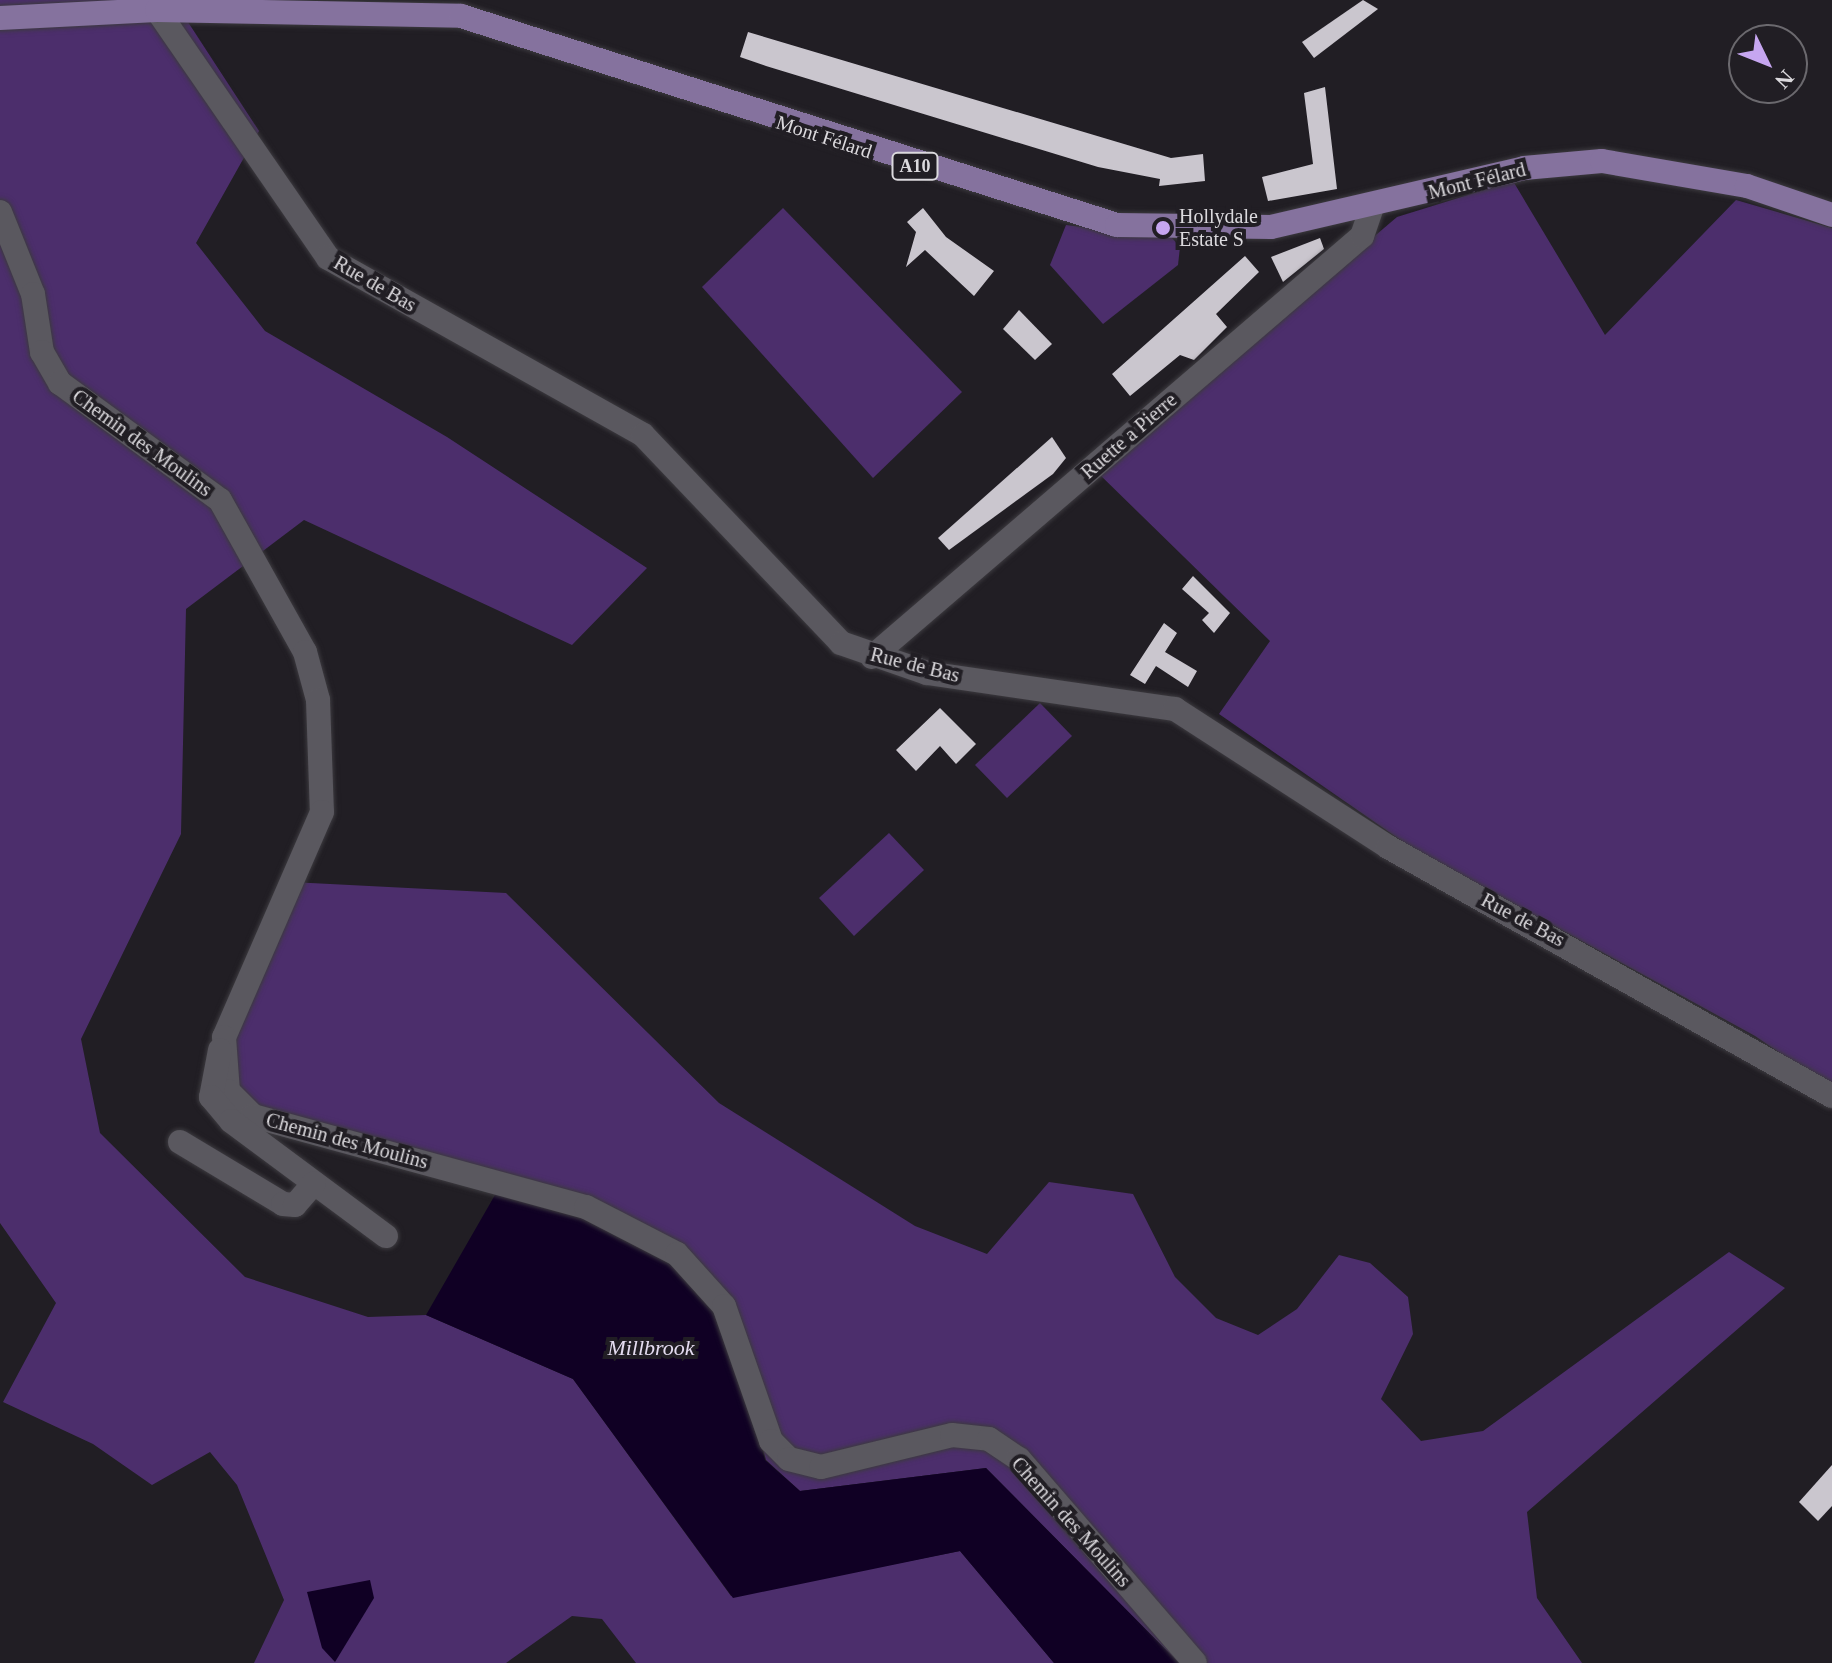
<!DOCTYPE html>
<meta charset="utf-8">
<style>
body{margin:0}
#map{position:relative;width:1832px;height:1663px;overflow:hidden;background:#211e24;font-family:Georgia,serif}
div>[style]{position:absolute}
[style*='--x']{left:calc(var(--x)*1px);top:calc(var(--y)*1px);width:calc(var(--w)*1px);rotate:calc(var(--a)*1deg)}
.green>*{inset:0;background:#4c2e6c}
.water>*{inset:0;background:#100024}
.building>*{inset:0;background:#cac6ce}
.roads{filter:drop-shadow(0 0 2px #3c3a3f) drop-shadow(0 0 2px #3c3a3f)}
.minor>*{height:24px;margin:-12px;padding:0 12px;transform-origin:12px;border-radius:12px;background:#5a585f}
.major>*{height:24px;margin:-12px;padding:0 12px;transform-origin:12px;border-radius:12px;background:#85729e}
.dots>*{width:22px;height:22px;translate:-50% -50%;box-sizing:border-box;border:4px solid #211e24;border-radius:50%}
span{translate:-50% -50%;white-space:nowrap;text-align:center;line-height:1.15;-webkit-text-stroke:8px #211e24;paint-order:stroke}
.shield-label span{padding:2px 6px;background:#211e24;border:2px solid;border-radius:6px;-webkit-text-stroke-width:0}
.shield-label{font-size:18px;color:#dbd9dd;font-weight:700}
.street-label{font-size:20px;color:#dbd9dd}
.poi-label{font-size:20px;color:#dbd9dd}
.left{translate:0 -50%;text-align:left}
.water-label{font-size:22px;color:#e4dcf0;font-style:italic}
.north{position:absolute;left:1728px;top:24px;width:80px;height:80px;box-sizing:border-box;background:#211e24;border:2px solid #6b696e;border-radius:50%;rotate:133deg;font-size:22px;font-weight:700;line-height:32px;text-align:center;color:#dbd9dd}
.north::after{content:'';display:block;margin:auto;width:28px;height:36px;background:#c6a6f0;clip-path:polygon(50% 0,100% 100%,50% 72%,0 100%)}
</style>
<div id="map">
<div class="green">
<i style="clip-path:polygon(0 0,208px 0,186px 19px,259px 131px,196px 243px,265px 331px,447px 437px,647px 568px,572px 645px,304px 520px,186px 609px,181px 834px,81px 1039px,100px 1133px,245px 1277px,368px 1317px,426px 1315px,573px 1379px,731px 1596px,960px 1551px,1054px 1663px,636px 1663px,602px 1619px,572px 1616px,506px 1663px,254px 1663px,284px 1600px,237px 1485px,210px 1452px,152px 1485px,93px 1444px,3px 1402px,56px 1303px,0 1223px)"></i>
<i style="clip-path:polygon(1513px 181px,1605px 335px,1736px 200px,1832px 228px,1832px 1088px,1755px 1036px,1412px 848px,1219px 714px,1270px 641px,1097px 472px,1397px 217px)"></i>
<i style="clip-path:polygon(783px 208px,962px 392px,873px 478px,702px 287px)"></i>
<i style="clip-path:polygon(1066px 225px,1172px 238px,1180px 247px,1178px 265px,1103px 324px,1050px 265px)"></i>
<i style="clip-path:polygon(1040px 703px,1072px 736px,1007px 798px,975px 765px)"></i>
<i style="clip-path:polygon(889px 833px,924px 870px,854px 936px,819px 898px)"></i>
<i style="clip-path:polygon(291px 882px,506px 893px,719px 1103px,915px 1226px,987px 1254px,1049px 1182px,1133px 1194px,1175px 1277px,1216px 1318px,1258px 1335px,1297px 1309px,1339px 1255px,1370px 1263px,1408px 1297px,1413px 1334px,1381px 1399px,1421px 1441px,1483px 1431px,1729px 1252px,1785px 1288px,1527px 1512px,1537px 1598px,1582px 1663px,1179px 1663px,986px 1468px,800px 1491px,766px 1460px,724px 1306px,586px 1207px,253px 1116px,228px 1091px,224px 1037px)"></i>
</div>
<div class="water">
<i style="clip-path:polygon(499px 1188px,596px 1212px,677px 1254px,724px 1306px,765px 1460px,800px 1491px,986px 1468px,1179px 1663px,1054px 1663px,960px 1551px,733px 1598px,573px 1379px,426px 1315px)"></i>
<i style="clip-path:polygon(370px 1580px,374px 1598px,335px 1662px,322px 1648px,307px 1592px)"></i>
</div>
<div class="building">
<i style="clip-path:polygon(1363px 0,1378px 9px,1314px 58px,1302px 42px)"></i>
<i style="clip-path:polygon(748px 32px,1171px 158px,1203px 154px,1205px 181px,1159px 186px,1160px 179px,1098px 167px,766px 66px,740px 57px)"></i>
<i style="clip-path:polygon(1325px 87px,1337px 189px,1268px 201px,1262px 177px,1313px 164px,1304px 93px)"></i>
<i style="clip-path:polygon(923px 208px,946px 237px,994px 271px,974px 296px,925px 250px,906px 267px,916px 232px,907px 222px)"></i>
<i style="clip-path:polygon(1320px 238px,1324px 249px,1283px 282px,1271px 257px)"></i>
<i style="clip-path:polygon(1245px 256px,1259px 272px,1216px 314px,1227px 327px,1194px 360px,1180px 355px,1130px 396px,1112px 374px)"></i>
<i style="clip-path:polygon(1019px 310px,1052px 344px,1035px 360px,1003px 329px)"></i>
<i style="clip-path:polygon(1052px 437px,1066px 458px,1053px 474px,949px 550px,938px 538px)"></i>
<i style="clip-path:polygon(1193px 576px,1230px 613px,1214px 633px,1202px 620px,1209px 613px,1182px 589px)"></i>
<i style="clip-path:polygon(1164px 623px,1177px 633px,1165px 652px,1197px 671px,1188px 687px,1156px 666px,1145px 684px,1130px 675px)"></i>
<i style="clip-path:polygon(940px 708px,976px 744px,956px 764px,940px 746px,916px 771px,896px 750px)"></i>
<i style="clip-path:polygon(1832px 1465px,1832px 1506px,1818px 1521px,1799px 1502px)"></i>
</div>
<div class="roads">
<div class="minor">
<i style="--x:157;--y:10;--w:301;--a:55.4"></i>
<i style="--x:328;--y:258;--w:361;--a:29.3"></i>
<i style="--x:643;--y:435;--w:287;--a:46.4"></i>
<i style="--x:841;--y:643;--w:91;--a:19.2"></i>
<i style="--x:927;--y:673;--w:251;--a:8.3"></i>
<i style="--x:1175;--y:709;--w:254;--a:32.9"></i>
<i style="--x:1388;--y:847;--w:509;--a:29.28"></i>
<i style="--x:0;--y:212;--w:88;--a:68.1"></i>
<i style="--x:33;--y:294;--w:59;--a:81.2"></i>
<i style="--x:42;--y:352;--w:36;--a:60"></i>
<i style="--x:60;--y:383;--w:198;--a:36.2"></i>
<i style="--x:220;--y:500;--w:174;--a:60.8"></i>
<i style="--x:305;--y:652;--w:50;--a:74.8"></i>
<i style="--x:318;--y:700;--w:112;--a:88"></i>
<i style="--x:322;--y:812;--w:245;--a:113.5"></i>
<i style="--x:224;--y:1037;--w:54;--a:85.8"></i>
<i style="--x:228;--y:1091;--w:35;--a:45"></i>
<i style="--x:253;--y:1116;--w:345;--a:15.3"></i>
<i style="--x:586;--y:1207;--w:102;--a:27.3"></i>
<i style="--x:677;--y:1254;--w:70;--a:47.9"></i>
<i style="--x:724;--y:1306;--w:143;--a:70.8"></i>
<i style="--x:771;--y:1441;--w:25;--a:45"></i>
<i style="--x:789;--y:1459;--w:33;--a:14"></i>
<i style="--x:821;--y:1467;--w:135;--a:-13.7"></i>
<i style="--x:952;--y:1435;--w:37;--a:6"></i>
<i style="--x:989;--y:1439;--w:36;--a:34"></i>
<i style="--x:1019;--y:1459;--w:269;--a:49.2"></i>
<i style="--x:872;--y:657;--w:646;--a:-40.67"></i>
<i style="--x:1362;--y:236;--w:31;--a:-71"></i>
<i style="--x:220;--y:1050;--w:48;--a:100.8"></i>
<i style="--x:211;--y:1097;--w:31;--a:50"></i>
<i style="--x:231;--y:1121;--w:193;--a:36.6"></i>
<i style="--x:180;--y:1142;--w:120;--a:31"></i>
<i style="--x:283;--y:1204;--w:12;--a:5"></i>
<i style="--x:295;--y:1205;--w:29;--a:-49"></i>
</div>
<div class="major">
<i style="--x:0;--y:18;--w:157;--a:-2.9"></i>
<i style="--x:157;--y:10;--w:304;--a:1.1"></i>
<i style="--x:461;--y:16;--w:688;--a:17.67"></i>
<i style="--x:1117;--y:225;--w:154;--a:0.7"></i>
<i style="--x:1271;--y:227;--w:260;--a:-13.1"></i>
<i style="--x:1524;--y:168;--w:78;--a:-5.1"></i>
<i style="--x:1602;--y:161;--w:147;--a:9.8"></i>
<i style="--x:1747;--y:186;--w:90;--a:18.8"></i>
</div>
</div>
<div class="dots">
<i style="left:1163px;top:228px;background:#c6a6f0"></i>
</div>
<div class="shield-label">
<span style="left:915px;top:166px">A10</span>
</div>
<div class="street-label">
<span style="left:824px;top:137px;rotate:18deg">Mont Félard</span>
<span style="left:1477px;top:181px;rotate:-14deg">Mont Félard</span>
<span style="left:375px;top:284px;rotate:30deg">Rue de Bas</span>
<span style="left:1129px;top:436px;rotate:-41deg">Ruette a Pierre</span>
<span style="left:142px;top:443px;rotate:36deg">Chemin des Moulins</span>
<span style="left:915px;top:665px;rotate:14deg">Rue de Bas</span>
<span style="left:1523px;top:920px;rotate:28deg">Rue de Bas</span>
<span style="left:347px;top:1141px;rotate:15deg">Chemin des Moulins</span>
<span style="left:1071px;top:1522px;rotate:48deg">Chemin des Moulins</span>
</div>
<div class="poi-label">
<span class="left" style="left:1179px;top:228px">Hollydale<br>Estate S</span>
</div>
<div class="water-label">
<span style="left:651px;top:1348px">Millbrook</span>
</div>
<div class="north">N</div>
</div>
